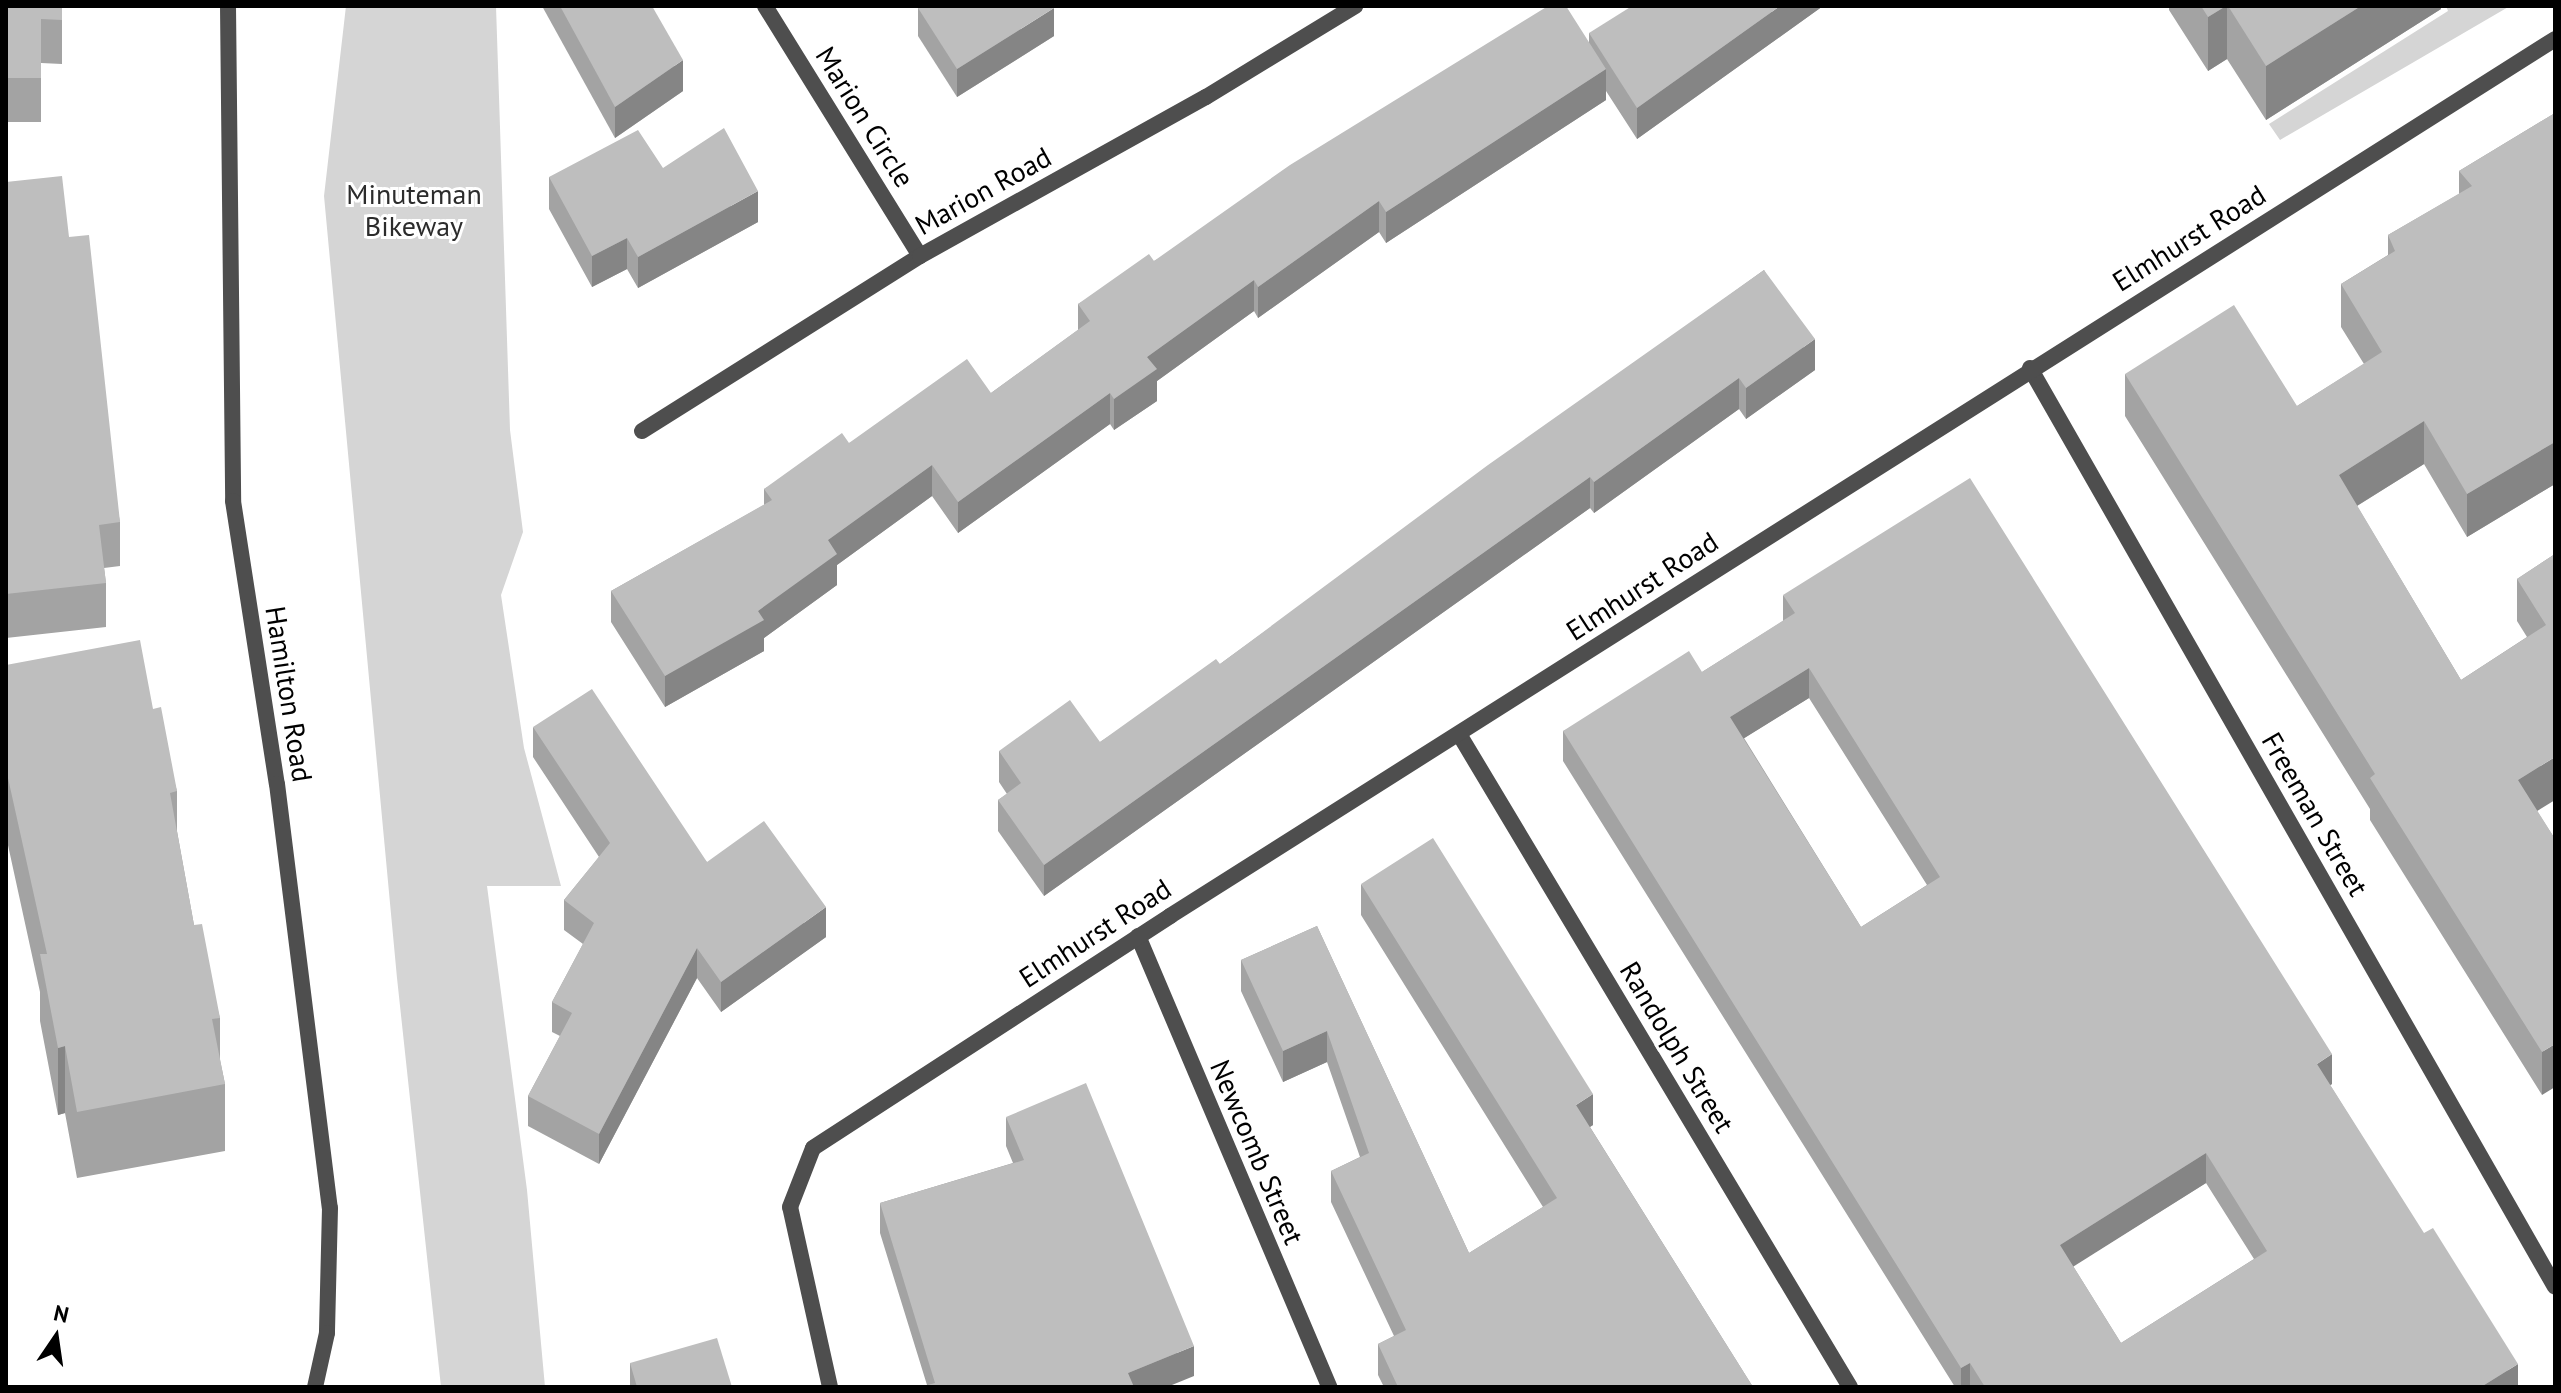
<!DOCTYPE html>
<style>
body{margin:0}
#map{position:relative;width:2561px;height:1393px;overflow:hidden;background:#fff;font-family:"PT Sans",sans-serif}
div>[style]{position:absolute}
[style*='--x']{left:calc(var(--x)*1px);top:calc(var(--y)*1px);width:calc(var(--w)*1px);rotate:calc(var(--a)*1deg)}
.green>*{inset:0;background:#d5d5d5}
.minor>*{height:16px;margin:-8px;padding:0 8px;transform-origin:8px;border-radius:8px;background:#4e4e4e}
.wall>*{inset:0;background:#a3a3a3}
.shaded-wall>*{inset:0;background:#858585}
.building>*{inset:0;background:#bebebe}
span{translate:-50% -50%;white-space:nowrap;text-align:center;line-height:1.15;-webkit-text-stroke:6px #fff;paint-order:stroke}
.street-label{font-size:28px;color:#000}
.park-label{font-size:28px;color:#2c2c2c}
.frame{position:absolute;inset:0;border:8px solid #000;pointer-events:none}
.north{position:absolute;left:16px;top:1297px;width:80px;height:80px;-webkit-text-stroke:6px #fff;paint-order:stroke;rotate:13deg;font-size:22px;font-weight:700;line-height:32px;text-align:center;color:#000}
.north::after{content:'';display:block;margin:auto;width:28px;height:36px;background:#000;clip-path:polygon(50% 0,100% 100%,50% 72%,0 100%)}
</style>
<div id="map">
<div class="green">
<i style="clip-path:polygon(346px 6px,496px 6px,510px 430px,523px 532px,501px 595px,524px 748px,561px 886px,487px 886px,527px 1190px,545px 1387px,441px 1387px,397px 978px,324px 196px)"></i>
<i style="clip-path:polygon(2446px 6px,2510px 6px,2280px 140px,2269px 124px,2448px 11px)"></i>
</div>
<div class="minor">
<i style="--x:228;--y:6;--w:495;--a:89.4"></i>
<i style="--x:233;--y:501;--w:286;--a:81.2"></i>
<i style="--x:277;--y:784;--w:427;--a:82.9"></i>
<i style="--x:330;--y:1208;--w:125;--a:91.4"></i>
<i style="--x:327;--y:1333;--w:55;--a:102.5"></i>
<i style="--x:765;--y:6;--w:294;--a:58.2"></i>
<i style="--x:2030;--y:368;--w:1058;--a:60.26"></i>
<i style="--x:642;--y:431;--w:328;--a:-32.2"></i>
<i style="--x:920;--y:256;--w:327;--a:-29.1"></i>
<i style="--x:1206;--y:97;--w:175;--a:-31.4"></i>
<i style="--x:1459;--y:734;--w:761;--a:59.09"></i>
<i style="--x:1138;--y:936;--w:490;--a:67"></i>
<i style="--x:830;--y:1387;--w:184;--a:-102.5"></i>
<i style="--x:790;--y:1207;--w:63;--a:-68.7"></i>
<i style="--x:813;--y:1148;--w:426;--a:-33"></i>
<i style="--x:1170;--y:916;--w:1639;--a:-32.34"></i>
</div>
<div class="wall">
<i style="clip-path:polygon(6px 6px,62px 6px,62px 64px,41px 63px,41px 122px,6px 122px)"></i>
<i style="clip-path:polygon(542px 6px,652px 6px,683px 91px,615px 138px)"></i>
<i style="clip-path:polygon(1823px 6px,1637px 139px,1606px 91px,1606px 100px,1386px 243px,1379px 232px,1258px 318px,1254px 311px,1157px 381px,1157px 401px,1114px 430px,1110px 424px,958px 533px,932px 496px,837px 565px,837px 585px,764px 638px,764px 651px,665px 707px,611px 622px,611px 591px,764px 505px,764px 489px,849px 443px,991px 393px,1078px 330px,1078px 304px,1154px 261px,1589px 42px,1589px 33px)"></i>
<i style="clip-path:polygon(2169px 6px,2441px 6px,2441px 9px,2266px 120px,2227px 59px,2208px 71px,2169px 10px)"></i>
<i style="clip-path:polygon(918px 8px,1054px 36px,957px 97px,918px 36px)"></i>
<i style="clip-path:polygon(2555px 113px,2555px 484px,2467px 537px,2424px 464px,2357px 506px,2461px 680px,2527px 637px,2517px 621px,2517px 579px,2555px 554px,2537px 811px,2555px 839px,2542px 1095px,2370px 820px,2370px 809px,2125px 416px,2125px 374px,2297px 406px,2364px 364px,2341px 327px,2341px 284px,2388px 255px,2388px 235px,2459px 194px,2459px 171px)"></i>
<i style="clip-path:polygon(663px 168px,758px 222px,638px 288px,627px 269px,592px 287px,549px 209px,549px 177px)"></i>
<i style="clip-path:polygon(6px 182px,69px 237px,120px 522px,120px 566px,104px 568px,106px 583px,106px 627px,6px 638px)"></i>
<i style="clip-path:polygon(1764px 270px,1815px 370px,1746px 419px,1739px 409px,1594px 513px,1590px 508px,1044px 896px,998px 831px,998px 800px,1007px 794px,999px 782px,999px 751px,1100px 742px,1220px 664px)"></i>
<i style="clip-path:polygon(evenodd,1783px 595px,2332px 1084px,2330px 1085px,2518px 1387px,1955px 1387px,1563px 761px,1563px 731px,1702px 672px,1783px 621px,1783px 595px,1809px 698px,1927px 885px,1861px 927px,1744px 738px,1809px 698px,1783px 595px,2206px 1183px,2254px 1259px,2121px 1343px,2073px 1266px,2206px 1183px)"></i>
<i style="clip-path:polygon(6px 665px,153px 709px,177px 791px,177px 831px,194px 925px,220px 1018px,220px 1060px,225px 1084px,225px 1151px,77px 1178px,65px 1113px,58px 1115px,40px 1021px,40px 992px,6px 836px)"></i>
<i style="clip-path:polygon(533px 727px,707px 862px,826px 937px,721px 1012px,697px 978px,599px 1164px,528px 1126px,528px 1096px,560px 1036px,552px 1032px,552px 1002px,583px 944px,564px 930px,564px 900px,599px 857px,533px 757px)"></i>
<i style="clip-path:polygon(1361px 884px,1593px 1125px,1590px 1127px,1753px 1387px,1384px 1387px,1378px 1375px,1378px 1344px,1394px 1336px,1331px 1202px,1331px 1171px,1360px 1157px,1327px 1062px,1283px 1082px,1241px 991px,1241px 960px,1317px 926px,1469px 1253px,1543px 1207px,1361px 915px)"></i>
<i style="clip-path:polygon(1006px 1117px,1194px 1376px,927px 1385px,880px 1233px,880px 1203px,1013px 1163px,1006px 1146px)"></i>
<i style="clip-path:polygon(630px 1363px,732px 1387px,630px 1387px)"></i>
</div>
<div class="shaded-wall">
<i style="clip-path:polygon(1780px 6px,1823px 6px,1637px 139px,1637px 108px)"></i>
<i style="clip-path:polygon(2226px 6px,2227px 6px,2227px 59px,2208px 71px,2208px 17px)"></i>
<i style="clip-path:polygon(2361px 6px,2441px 6px,2441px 9px,2266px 120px,2266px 66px)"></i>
<i style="clip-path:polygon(1054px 8px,1054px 36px,957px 97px,957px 69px)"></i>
<i style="clip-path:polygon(683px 60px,683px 91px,615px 138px,615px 107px)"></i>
<i style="clip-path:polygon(1606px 69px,1606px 100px,1386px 243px,1386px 212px)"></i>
<i style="clip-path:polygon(758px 191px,758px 222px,638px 288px,638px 257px)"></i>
<i style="clip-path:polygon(1379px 201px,1379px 232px,1258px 318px,1258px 287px)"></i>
<i style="clip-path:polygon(627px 238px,627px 269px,592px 287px,592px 256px)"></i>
<i style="clip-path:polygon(1254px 280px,1254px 311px,1157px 381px,1157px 401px,1114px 430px,1114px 399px,1147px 357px)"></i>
<i style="clip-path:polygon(1815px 339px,1815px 370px,1746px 419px,1746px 388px)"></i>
<i style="clip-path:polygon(1739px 378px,1739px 409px,1594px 513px,1594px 482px)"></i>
<i style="clip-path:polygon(1110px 393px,1110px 424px,958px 533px,958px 502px)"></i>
<i style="clip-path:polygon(2424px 421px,2424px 464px,2339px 517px,2339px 475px)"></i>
<i style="clip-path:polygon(2555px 442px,2555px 484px,2467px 537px,2467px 494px)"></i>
<i style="clip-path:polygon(932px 465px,932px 496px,837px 565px,837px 585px,764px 638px,764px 651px,665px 707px,665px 676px,758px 611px,828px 540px)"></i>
<i style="clip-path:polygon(1590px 477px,1590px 508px,1044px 896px,1044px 865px)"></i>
<i style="clip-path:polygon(1809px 668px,1809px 698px,1730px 747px,1730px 717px)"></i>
<i style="clip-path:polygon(2555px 757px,2555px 800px,2518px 823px,2518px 780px)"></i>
<i style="clip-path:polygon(826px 907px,826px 937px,721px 1012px,721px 982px)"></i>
<i style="clip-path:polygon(697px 948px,697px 978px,599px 1164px,599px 1134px)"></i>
<i style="clip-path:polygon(1327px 1031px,1327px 1062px,1283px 1082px,1283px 1051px)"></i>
<i style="clip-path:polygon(2555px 1044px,2555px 1087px,2542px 1095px,2542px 1052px)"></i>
<i style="clip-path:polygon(65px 1046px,65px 1113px,58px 1115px,58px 1048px)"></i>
<i style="clip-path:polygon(2332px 1054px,2332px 1084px,2317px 1093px,2317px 1064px)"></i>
<i style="clip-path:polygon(1593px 1094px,1593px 1125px,1576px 1135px,1576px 1105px)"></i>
<i style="clip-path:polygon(2206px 1153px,2206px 1183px,2060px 1275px,2060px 1245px)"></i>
<i style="clip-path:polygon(1194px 1346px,1194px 1376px,1167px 1387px,1128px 1387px,1128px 1373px)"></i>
<i style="clip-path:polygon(1970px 1363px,1970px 1387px,1961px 1387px,1961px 1368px)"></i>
<i style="clip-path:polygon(2518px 1364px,2518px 1387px,2481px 1387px)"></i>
</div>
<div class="building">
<i style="clip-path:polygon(6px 6px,62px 6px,62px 20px,41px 19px,41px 78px,6px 78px)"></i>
<i style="clip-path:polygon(560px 6px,652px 6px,683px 60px,615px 107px)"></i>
<i style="clip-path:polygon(921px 6px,1052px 6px,1054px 8px,957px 69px,918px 8px)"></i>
<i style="clip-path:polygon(1548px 6px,1566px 6px,1606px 69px,1386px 212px,1379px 201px,1258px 287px,1254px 280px,1147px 357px,1157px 369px,1114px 399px,1110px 393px,958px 502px,932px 465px,828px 540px,837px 554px,758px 611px,764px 620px,665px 676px,611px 591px,772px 500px,764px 489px,842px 433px,849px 443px,967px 359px,991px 393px,1090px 321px,1078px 304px,1149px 254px,1154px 261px,1290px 165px)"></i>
<i style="clip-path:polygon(1632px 6px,1780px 6px,1637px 108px,1589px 33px)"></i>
<i style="clip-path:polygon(2201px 6px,2226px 6px,2208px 17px)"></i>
<i style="clip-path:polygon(2228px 6px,2361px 6px,2266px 66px)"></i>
<i style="clip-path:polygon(2555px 113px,2555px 442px,2467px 494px,2424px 421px,2339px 475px,2461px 680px,2546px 625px,2517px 579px,2555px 554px,2555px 757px,2518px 780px,2555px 839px,2555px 1044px,2542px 1052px,2370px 778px,2375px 774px,2125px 374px,2234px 305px,2297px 406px,2382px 352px,2341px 284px,2395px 251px,2388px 235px,2472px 186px,2459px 171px)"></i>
<i style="clip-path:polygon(724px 128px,758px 191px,638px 257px,627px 238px,592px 256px,549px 177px,638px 130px,663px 168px)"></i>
<i style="clip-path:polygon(62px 176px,69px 237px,89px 235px,120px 522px,99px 525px,106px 583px,6px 594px,6px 182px)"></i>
<i style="clip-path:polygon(1764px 270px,1815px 339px,1746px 388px,1739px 378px,1594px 482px,1590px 477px,1044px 865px,998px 800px,1021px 783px,999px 751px,1070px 700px,1100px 742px,1216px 659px,1220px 664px,1488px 465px)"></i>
<i style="clip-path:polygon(evenodd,1970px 478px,2332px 1054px,2317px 1064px,2424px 1233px,2433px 1228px,2518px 1364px,2481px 1387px,1985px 1387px,1970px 1363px,1961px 1368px,1563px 731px,1689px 651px,1702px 672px,1795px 613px,1783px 595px,1970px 478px,1809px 668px,1940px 877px,1861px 927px,1730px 717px,1809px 668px,1970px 478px,2206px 1153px,2267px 1251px,2121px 1343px,2060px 1245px,2206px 1153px)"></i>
<i style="clip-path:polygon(140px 640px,153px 709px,161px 707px,177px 791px,170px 793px,194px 925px,202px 924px,220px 1018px,212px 1019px,225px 1084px,77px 1112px,65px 1046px,58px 1048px,40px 954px,47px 954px,6px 769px,6px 665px)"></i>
<i style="clip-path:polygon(592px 689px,707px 862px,764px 821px,826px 907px,721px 982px,697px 948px,599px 1134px,528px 1096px,572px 1013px,552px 1002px,594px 923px,564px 900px,610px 843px,533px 727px)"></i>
<i style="clip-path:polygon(1433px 838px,1593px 1094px,1576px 1105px,1753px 1387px,1398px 1387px,1378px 1344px,1406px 1330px,1331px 1171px,1369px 1153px,1327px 1031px,1283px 1051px,1241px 960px,1317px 926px,1469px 1253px,1557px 1198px,1361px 884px)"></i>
<i style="clip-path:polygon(1086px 1083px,1194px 1346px,1128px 1373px,1134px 1387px,921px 1387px,935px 1383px,880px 1203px,1024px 1160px,1006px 1117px)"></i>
<i style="clip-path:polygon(717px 1338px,732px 1387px,637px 1387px,630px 1363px)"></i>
</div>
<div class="street-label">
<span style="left:865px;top:117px;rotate:58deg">Marion Circle</span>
<span style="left:983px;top:191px;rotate:-29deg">Marion Road</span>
<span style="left:2189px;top:238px;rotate:-32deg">Elmhurst Road</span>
<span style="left:1642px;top:586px;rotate:-33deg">Elmhurst Road</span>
<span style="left:289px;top:694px;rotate:81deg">Hamilton Road</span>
<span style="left:2315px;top:814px;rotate:60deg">Freeman Street</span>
<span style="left:1095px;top:933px;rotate:-33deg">Elmhurst Road</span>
<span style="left:1677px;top:1047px;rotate:59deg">Randolph Street</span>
<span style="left:1257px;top:1152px;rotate:67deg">Newcomb Street</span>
</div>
<div class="park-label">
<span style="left:414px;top:210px">Minuteman<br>Bikeway</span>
</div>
<div class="frame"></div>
<div class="north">N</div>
</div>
